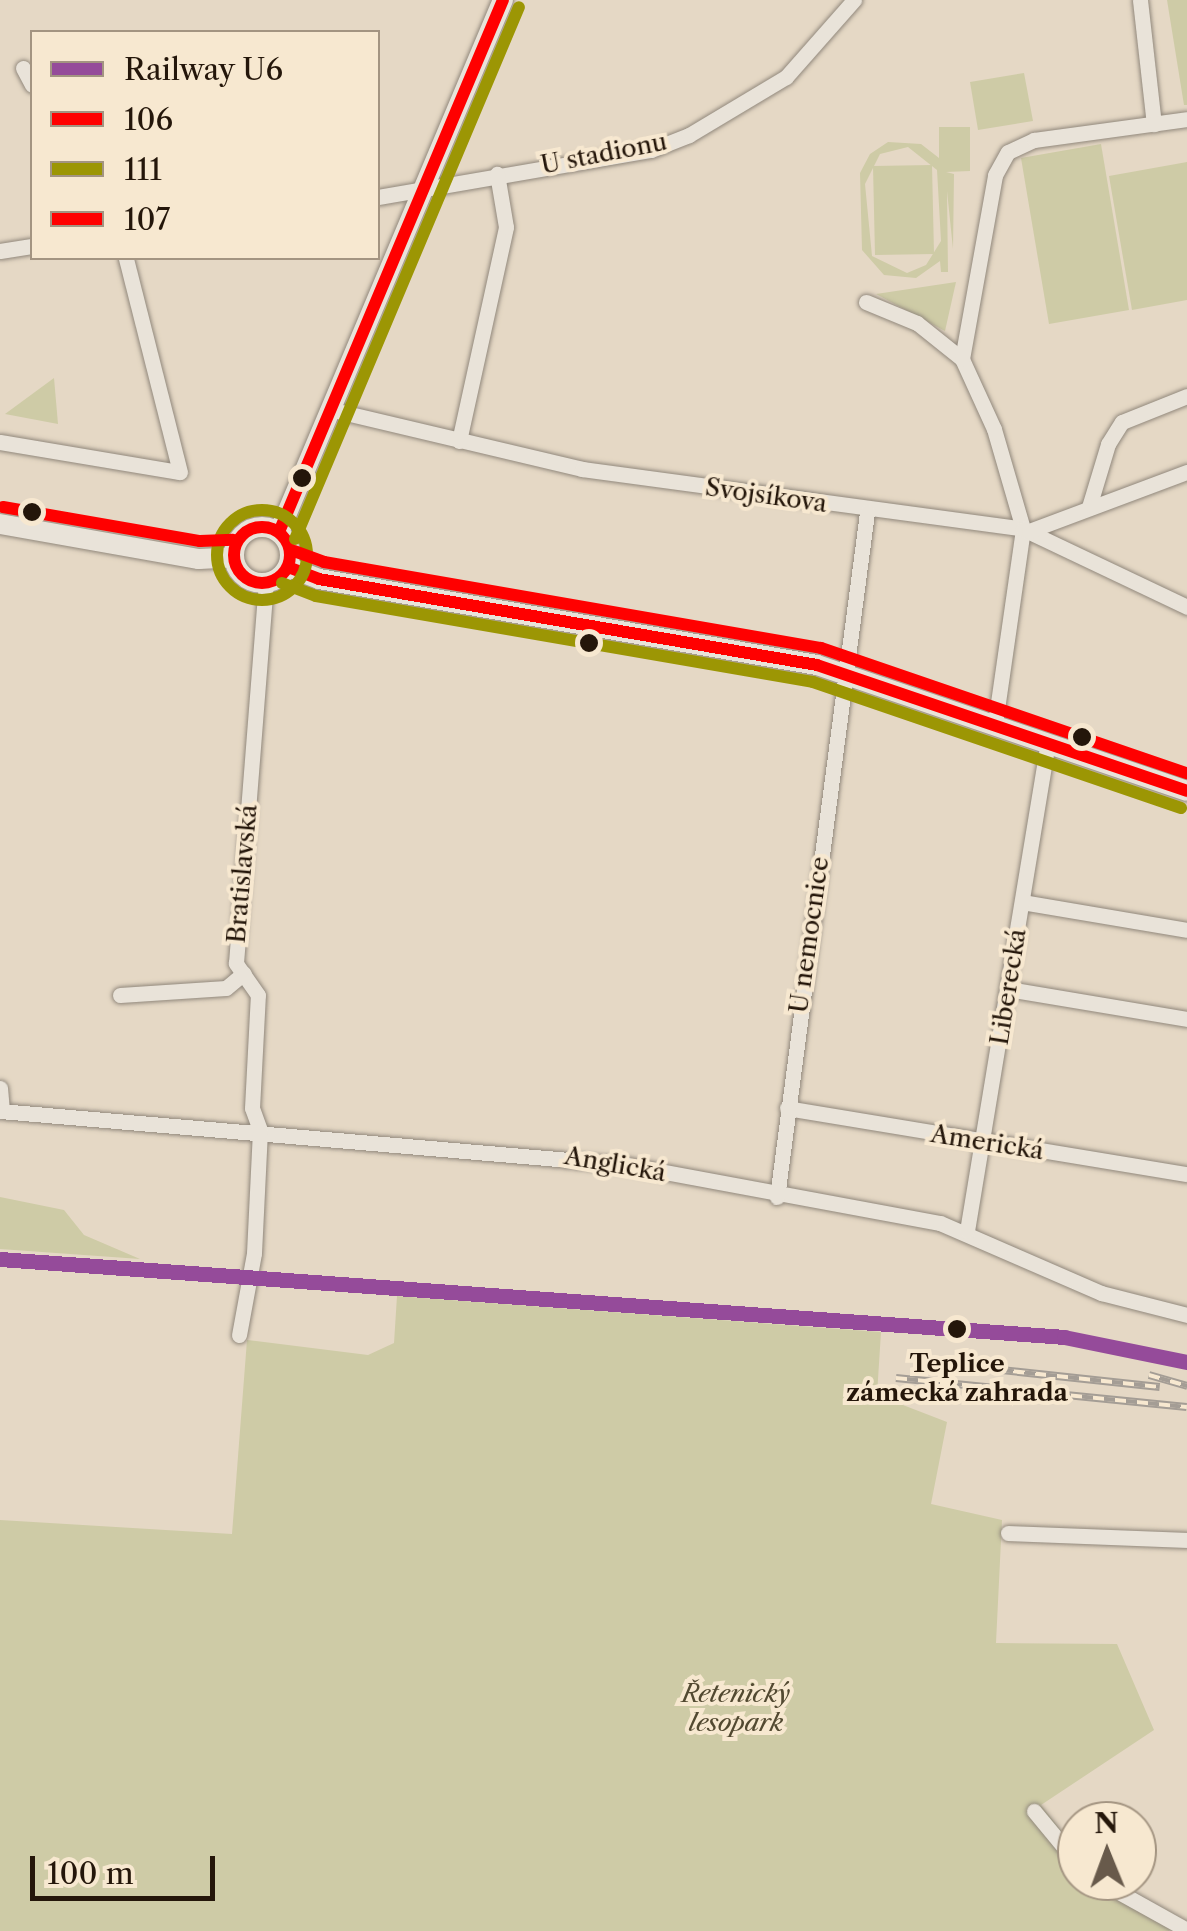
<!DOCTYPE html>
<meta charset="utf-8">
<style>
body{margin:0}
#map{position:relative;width:1187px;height:1931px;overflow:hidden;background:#e5d8c5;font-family:"Libre Caslon Text",serif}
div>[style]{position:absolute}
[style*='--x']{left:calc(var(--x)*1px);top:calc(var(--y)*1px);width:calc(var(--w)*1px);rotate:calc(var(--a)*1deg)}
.green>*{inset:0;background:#cecba6}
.roads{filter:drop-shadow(0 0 2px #91887c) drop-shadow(0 0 2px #91887c)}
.street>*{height:15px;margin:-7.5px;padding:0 7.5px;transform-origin:7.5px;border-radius:7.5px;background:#e9e3d9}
.secondary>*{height:20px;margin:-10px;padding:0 10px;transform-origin:10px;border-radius:10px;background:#e9e3d9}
.secondary>.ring{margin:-10px;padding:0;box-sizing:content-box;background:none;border:20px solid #e9e3d9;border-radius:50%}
.rail>*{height:8px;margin-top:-4px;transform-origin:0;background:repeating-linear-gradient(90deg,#f7e8d0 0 11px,#a49d95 0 22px);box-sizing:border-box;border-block:2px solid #a49d95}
.bus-1>*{height:12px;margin:-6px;padding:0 6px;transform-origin:6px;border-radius:6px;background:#f00}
.bus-1>.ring{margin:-6px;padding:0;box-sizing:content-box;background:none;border:12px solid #f00;border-radius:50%}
.bus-2>*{height:12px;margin:-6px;padding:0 6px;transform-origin:6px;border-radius:6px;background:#9c9604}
.bus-2>.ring{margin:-6px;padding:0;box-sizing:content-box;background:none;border:12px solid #9c9604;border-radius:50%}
.bus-3>*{height:12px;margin:-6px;padding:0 6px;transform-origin:6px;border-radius:6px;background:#f00}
.rail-1>*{height:15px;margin:-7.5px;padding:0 7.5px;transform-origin:7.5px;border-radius:7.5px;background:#954b9a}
.dots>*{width:28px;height:28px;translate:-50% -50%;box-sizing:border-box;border:5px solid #f7e8d0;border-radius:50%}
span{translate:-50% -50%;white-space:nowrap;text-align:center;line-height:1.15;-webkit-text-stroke:8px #f7e8d0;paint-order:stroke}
.street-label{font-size:25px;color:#24160a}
.stop-label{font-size:25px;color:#24160a;font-weight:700}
.park-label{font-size:25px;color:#524931;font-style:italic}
.legend{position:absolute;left:30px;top:30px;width:350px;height:230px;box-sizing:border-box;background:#f7e8d0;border:2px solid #a39481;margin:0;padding:12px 18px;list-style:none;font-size:30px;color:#24160a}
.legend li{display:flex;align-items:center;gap:20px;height:50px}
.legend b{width:50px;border:2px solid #a39481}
.north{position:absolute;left:1057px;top:1801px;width:100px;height:100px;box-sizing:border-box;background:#f7e8d0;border:2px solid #a39481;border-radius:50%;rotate:359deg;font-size:28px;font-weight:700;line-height:40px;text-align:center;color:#24160a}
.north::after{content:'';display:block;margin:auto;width:35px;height:45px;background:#685a4b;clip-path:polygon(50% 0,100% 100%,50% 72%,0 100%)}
.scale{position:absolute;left:30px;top:1856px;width:185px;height:45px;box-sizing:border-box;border:5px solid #24160a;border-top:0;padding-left:12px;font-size:30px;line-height:35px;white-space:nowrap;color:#24160a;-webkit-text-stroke:8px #f7e8d0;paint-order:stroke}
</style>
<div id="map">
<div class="green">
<i style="clip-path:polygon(1167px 0,1187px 0,1187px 105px,1184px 105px)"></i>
<i style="clip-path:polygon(1024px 73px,1033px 121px,978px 130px,970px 82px)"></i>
<i style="clip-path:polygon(evenodd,939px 127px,970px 127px,970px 171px,946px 172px,954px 174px,953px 249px,947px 191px,948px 272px,941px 272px,940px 261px,916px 278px,884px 275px,862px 250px,860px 173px,870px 154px,888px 142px,921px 144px,939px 158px,939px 127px,908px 147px,937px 170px,941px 241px,926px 265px,907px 273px,872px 256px,865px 184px,880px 154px,908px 147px)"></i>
<i style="clip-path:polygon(1101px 144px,1129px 310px,1049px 324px,1021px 158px)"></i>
<i style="clip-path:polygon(1187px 162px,1187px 300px,1132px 310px,1109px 176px)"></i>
<i style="clip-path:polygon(932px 165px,934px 254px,875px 255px,873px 166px)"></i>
<i style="clip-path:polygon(956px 282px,945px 331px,876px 294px)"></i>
<i style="clip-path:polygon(54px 378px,58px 424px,5px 414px)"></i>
<i style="clip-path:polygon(0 1197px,64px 1210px,84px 1235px,140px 1259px,0 1249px)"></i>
<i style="clip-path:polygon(397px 1296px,881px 1332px,877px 1395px,947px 1422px,931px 1504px,1002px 1520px,996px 1643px,1117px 1644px,1154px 1730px,1041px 1805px,1077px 1851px,1077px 1881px,1113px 1881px,1175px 1919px,1169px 1931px,0 1931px,0 1520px,232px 1534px,247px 1340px,368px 1355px,394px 1343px)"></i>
</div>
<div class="roads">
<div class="street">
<i style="--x:1140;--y:0;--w:125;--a:83.6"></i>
<i style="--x:23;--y:68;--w:19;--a:62"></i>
<i style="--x:378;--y:197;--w:277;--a:-9.8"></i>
<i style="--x:651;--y:150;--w:41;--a:-21.5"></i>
<i style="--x:689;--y:135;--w:113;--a:-30.9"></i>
<i style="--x:786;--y:77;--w:103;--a:-48.6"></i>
<i style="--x:0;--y:251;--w:32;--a:-9"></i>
<i style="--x:866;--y:302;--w:55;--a:22.4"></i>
<i style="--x:917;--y:323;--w:58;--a:38.7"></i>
<i style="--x:962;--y:359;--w:77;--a:65.4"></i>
<i style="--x:994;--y:429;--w:104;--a:73.8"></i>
<i style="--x:1023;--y:529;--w:196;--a:98.2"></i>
<i style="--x:962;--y:359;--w:187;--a:-79.8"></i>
<i style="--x:995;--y:175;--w:26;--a:-61"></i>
<i style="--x:1008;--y:152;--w:29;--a:-25"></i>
<i style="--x:1034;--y:140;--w:154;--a:-7.8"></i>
<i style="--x:333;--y:410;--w:256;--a:13.3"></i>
<i style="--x:582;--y:469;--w:445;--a:7.7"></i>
<i style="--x:1023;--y:529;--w:182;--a:25.4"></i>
<i style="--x:459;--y:441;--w:219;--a:-77.6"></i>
<i style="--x:506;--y:227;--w:54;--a:-99.6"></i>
<i style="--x:0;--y:442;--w:182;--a:9.5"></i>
<i style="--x:180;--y:472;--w:221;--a:-104.2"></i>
<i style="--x:1089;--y:507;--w:66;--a:-73.2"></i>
<i style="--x:1108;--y:444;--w:26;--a:-58"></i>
<i style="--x:1122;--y:422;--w:70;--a:-21.8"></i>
<i style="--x:1029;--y:531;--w:169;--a:-20.5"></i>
<i style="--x:1022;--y:902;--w:167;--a:9.6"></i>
<i style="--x:1008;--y:989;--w:181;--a:9.5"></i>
<i style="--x:120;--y:995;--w:106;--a:-3.8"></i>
<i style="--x:226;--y:988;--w:23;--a:-40"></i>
<i style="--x:0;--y:1088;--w:23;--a:85"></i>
<i style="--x:787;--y:1108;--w:405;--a:9.4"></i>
<i style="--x:0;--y:1111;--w:629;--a:4.92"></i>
<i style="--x:627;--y:1165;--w:318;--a:10.5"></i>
<i style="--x:940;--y:1223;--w:176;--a:23.5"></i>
<i style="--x:1101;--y:1293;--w:89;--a:14.3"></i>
<i style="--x:777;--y:1197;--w:691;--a:-82.51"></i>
<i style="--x:967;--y:1231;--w:496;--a:-80.6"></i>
<i style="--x:239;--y:1335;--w:83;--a:-79.6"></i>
<i style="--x:254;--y:1253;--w:123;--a:-87.2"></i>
<i style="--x:260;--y:1130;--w:23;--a:-110"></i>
<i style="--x:252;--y:1108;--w:113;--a:-87"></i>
<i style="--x:258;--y:995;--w:39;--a:-125"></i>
<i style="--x:236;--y:963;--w:381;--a:-85.5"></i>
<i style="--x:1008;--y:1533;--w:179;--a:2.2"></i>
<i style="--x:1034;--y:1811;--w:67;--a:50.4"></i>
<i style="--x:1099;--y:1881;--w:101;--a:29.1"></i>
</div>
<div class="secondary">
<i style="--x:0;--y:524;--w:202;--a:10"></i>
<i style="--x:199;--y:559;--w:35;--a:-3"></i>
<i class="ring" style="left:234px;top:527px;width:36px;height:36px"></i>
<i style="--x:279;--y:532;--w:577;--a:-67.17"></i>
<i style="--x:288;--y:567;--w:33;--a:21"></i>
<i style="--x:319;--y:579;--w:505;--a:9.8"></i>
<i style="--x:817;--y:665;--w:391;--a:18.8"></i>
</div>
</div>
<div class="rail">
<i style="--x:926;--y:1362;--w:235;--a:6.1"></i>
<i style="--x:1149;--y:1375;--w:40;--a:16"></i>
<i style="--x:896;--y:1378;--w:292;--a:5.7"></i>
</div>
<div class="bus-1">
<i class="ring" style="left:234px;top:527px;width:44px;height:44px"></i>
<i style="--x:279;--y:532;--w:577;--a:-67.17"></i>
<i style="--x:288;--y:567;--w:33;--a:21"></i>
<i style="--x:319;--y:579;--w:505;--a:9.8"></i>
<i style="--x:817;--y:665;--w:391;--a:18.8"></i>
</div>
<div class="bus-2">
<i class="ring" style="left:217px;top:510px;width:78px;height:78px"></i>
<i style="--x:295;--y:539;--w:577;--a:-67.17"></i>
<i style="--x:282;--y:583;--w:36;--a:21"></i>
<i style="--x:316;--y:596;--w:504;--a:9.82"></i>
<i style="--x:813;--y:682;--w:389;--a:18.9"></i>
</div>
<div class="bus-3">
<i style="--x:3;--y:507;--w:200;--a:9.8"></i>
<i style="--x:200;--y:541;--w:33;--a:-2"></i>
<i style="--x:294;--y:551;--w:32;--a:20"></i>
<i style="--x:324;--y:562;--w:504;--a:9.82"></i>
<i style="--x:821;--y:648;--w:387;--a:18.9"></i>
</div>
<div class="rail-1">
<i style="--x:0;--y:1259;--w:1067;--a:4.19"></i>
<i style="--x:1064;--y:1337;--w:126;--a:11.5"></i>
</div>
<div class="dots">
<i style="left:302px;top:478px;background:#24160a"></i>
<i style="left:32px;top:512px;background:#24160a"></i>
<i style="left:589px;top:643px;background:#24160a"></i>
<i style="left:1082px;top:737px;background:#24160a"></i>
<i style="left:957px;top:1329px;background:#24160a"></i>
</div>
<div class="street-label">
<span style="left:604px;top:154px;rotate:-11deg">U stadionu</span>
<span style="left:766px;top:496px;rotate:8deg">Svojsíkova</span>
<span style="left:243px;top:874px;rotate:-85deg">Bratislavská</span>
<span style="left:810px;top:935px;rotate:-82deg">U nemocnice</span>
<span style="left:1009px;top:987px;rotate:-81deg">Liberecká</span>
<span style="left:987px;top:1143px;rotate:9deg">Americká</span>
<span style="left:615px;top:1165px;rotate:10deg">Anglická</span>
</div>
<div class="stop-label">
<span style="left:957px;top:1379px">Teplice<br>zámecká zahrada</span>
</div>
<div class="park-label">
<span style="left:736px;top:1709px">Řetenický<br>lesopark</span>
</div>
<ul class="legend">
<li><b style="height:12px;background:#954b9a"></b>Railway U6</li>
<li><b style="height:12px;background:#f00"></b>106</li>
<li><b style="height:12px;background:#9c9604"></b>111</li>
<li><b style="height:12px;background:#f00"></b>107</li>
</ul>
<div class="north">N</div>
<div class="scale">100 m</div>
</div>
